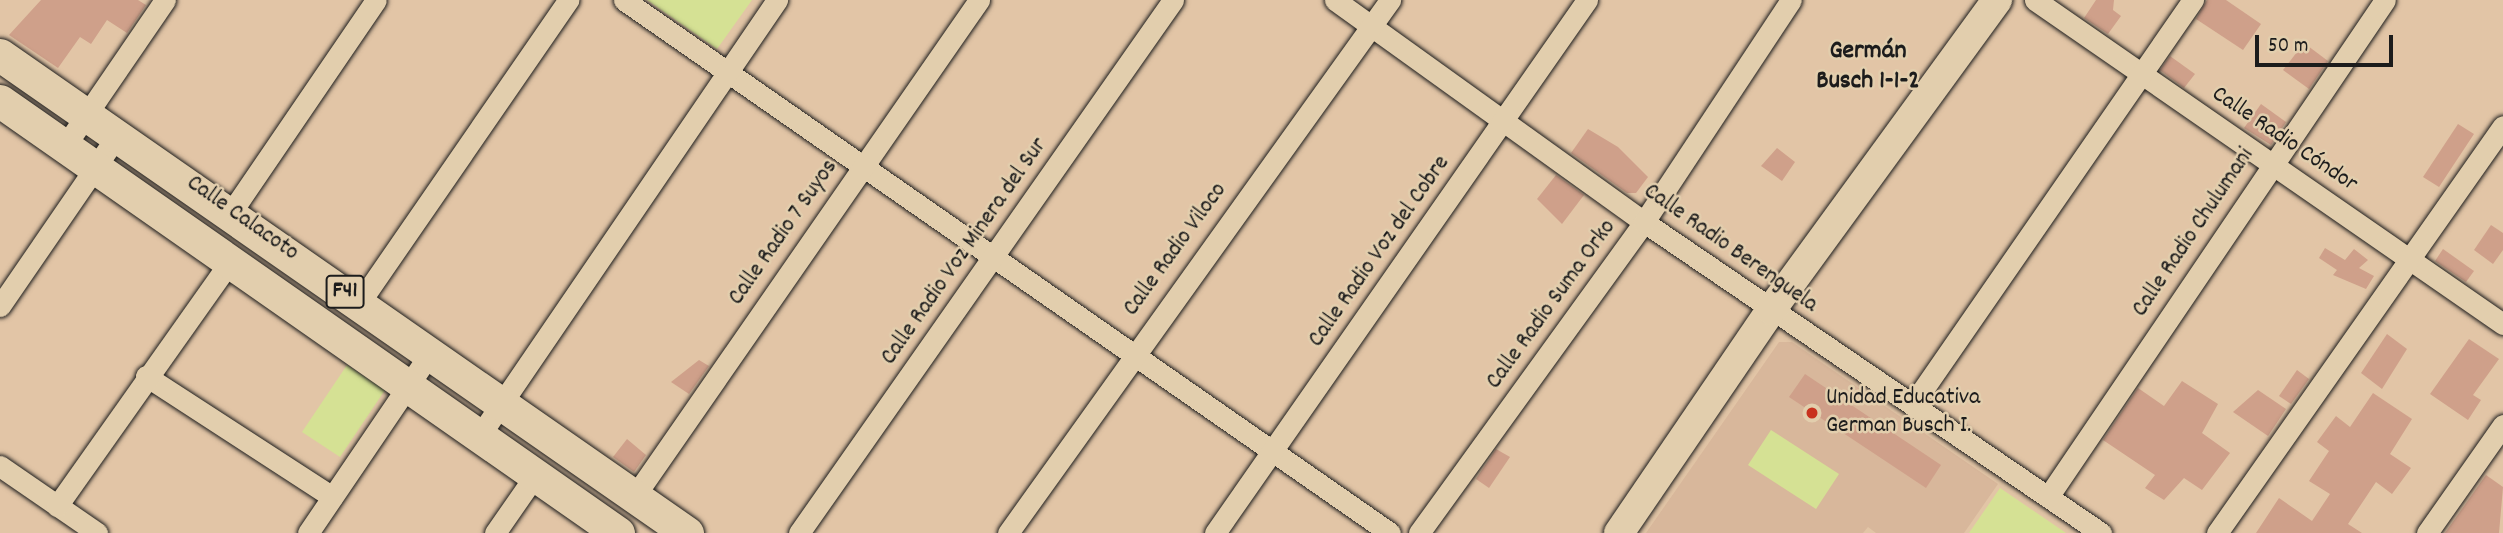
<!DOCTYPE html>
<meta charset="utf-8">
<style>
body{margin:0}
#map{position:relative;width:2503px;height:533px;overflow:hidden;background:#e2c5a6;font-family:Dekko,sans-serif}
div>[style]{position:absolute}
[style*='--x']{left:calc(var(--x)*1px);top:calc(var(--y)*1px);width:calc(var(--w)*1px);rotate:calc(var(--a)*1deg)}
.built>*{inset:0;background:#d8b79b}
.green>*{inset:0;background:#d5e194}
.building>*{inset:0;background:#cfa08a}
.roads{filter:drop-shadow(0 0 2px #1c1c1c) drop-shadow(0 0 2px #1c1c1c)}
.street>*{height:21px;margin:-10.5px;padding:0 10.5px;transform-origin:10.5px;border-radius:10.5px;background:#e2cead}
.secondary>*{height:30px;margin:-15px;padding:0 15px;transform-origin:15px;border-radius:15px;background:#e2cead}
.primary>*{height:33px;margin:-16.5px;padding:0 16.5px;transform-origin:16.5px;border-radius:16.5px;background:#e2cead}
.dots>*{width:19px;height:19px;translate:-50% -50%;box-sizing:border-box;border:4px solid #e2cead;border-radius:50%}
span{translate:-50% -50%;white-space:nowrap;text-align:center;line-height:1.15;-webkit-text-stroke:5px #e2cead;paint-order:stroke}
.shield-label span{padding:2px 5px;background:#e2cead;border:2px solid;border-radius:5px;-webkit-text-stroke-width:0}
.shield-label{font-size:23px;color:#1c1c1c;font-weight:700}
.street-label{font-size:24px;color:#1c1c1c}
.poi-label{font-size:24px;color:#1c1c1c}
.left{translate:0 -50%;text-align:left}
.neighbourhood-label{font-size:26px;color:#1c1c1c;font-weight:700}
.scale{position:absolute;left:2255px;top:35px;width:138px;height:32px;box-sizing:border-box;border:4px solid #1c1c1c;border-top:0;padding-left:9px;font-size:21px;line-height:24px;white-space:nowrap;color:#1c1c1c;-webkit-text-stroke:5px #e2cead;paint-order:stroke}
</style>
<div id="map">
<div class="built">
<i style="clip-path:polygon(1779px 342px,1792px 342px,1998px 484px,1964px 533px,1876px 533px,1868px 527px,1863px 533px,1646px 533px)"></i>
</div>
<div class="green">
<i style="clip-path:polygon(647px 0,752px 0,717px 49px)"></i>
<i style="clip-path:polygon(347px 365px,385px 390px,340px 457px,302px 432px)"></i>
<i style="clip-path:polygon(1771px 430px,1839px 474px,1816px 509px,1748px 465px)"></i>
<i style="clip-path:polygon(2000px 488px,2066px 533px,1969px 533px)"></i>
</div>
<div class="building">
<i style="clip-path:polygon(41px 0,138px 0,146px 5px,127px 33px,107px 20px,91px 44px,80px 37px,58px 68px,9px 35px)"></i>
<i style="clip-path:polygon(2096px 0,2114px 0,2113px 10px,2121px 16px,2108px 34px,2084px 18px)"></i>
<i style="clip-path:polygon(2207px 0,2226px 0,2261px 24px,2243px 50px,2196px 19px)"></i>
<i style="clip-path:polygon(2304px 43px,2328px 61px,2309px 89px,2283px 70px)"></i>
<i style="clip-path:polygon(2170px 56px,2195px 74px,2184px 88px,2160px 70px)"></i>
<i style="clip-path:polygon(2261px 104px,2286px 122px,2271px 145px,2244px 128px)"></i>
<i style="clip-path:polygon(2458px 124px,2474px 134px,2439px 187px,2423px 177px)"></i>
<i style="clip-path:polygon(1588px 129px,1618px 147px,1648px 177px,1636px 193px,1627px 193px,1571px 153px)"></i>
<i style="clip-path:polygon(1777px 148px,1795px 162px,1782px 181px,1761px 166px)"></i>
<i style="clip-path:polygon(1556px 175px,1584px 195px,1562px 224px,1537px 199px)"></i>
<i style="clip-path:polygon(2491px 225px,2503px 233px,2503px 250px,2493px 264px,2474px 250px)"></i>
<i style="clip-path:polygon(2325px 248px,2345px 260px,2354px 249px,2368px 260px,2359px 268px,2374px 276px,2366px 289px,2333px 275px,2337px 270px,2319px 258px)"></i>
<i style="clip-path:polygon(2443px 249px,2474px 271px,2466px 282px,2435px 261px)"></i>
<i style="clip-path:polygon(2387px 334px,2407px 349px,2382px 389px,2361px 373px)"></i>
<i style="clip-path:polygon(2469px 339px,2499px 359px,2473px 395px,2481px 400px,2468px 420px,2430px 394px)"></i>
<i style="clip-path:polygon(699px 360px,709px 366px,689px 394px,671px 382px)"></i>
<i style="clip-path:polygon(2297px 370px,2309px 379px,2291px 404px,2279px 396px)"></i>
<i style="clip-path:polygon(1805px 374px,1941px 465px,1926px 488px,1789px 397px)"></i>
<i style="clip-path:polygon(2182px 381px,2218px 404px,2202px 433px,2230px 453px,2202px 490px,2184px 478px,2164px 500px,2145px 488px,2155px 475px,2103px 440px,2138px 388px,2164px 406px)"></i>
<i style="clip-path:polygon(2258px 390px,2286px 409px,2268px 436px,2233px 412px)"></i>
<i style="clip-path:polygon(2373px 393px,2412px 419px,2390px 454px,2411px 468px,2392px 494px,2376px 482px,2348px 524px,2362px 533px,2256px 533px,2279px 498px,2312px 521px,2330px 494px,2309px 481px,2329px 451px,2317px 442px,2336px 416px,2350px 427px)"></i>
<i style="clip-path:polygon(627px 439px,646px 455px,634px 472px,613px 457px)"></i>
<i style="clip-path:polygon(1496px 449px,1510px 457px,1489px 488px,1476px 479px)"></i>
<i style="clip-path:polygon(2486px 475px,2503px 487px,2499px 533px,2445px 533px)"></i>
</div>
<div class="roads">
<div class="street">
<i style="--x:624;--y:0;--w:933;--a:34.83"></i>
<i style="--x:1335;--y:0;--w:380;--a:35.7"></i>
<i style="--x:1644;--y:222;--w:553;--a:34.24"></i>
<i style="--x:2035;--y:0;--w:569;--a:34.7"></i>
<i style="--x:65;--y:146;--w:177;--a:-55.6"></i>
<i style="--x:232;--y:211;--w:255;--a:-55.7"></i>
<i style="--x:360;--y:302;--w:367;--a:-55.4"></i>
<i style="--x:0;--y:306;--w:209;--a:-55.5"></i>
<i style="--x:146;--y:376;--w:222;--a:33"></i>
<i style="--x:1913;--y:404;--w:492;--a:-55.3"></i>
<i style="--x:480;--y:435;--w:527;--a:-55.68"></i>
<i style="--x:0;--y:466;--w:118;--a:34.6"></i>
<i style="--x:634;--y:497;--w:605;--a:-55.23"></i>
<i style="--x:2048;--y:497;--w:600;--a:-55.86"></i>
<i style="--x:57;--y:506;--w:299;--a:-54.7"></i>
<i style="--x:308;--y:533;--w:219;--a:-55.8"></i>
<i style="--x:495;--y:533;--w:72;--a:-55.2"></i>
<i style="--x:799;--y:533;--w:651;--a:-54.94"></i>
<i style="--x:1008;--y:533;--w:656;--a:-54.37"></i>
<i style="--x:1215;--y:533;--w:650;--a:-55.09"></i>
<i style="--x:1419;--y:533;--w:384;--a:-54.1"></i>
<i style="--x:1644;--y:222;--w:266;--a:-56.5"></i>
<i style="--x:2217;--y:533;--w:497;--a:-54.9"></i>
<i style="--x:2427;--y:533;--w:132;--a:-54.9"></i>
</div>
<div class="secondary">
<i style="--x:1619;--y:533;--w:270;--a:-55.7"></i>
<i style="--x:1771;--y:310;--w:384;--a:-53.9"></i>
</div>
<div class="primary">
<i style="--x:0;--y:55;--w:837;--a:34.83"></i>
<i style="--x:0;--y:101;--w:754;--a:34.95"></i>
</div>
</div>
<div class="dots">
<i style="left:1812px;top:413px;background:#c8321e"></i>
</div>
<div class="shield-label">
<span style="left:345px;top:292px">F41</span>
</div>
<div class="street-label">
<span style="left:2284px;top:140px;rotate:34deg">Calle Radio Cóndor</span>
<span style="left:242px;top:219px;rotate:35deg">Calle Calacoto</span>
<span style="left:784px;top:233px;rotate:-55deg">Calle Radio 7 Suyos</span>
<span style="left:2194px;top:233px;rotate:-56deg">Calle Radio Chulumani</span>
<span style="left:1730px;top:249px;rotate:35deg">Calle Radio Berenguela</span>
<span style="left:1176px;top:250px;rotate:-54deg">Calle Radio Viloco</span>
<span style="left:965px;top:252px;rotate:-55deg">Calle Radio Voz Minera del Sur</span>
<span style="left:1380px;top:252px;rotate:-55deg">Calle Radio Voz del Cobre</span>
<span style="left:1552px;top:305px;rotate:-54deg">Calle Radio Suma Orko</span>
</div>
<div class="poi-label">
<span class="left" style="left:1826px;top:413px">Unidad Educativa<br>German Busch I.</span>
</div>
<div class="neighbourhood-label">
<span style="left:1868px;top:67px">Germán<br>Busch 1-1-2</span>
</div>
<div class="scale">50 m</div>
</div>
